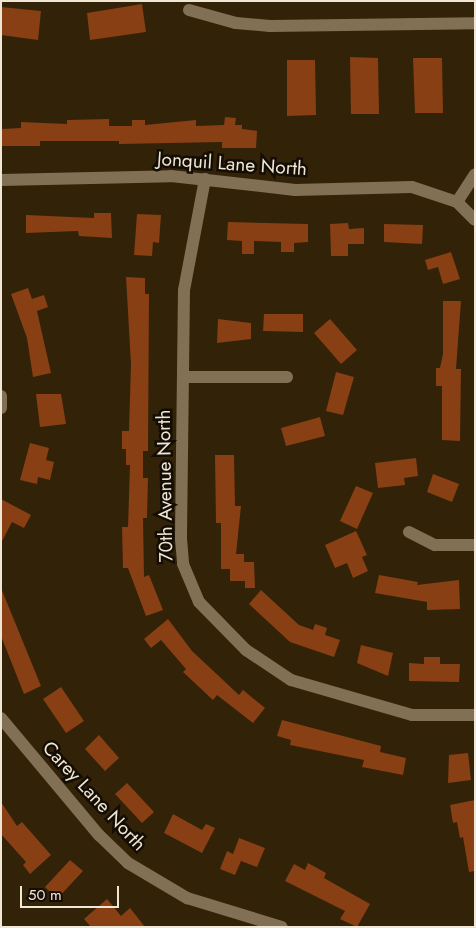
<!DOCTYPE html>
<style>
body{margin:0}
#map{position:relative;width:476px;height:928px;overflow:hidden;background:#322208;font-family:Jost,sans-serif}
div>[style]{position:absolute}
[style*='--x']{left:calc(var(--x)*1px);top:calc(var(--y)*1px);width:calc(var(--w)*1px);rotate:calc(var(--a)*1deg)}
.building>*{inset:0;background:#883f14}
.minor>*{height:12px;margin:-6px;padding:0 6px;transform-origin:6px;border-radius:6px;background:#827055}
span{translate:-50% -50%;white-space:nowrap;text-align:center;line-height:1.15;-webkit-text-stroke:5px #140d04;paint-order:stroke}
.street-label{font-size:19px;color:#f0e6d6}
.frame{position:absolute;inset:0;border:2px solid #f0e6d6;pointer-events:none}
.scale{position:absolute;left:20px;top:886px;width:99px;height:22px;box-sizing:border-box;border:2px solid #f0e6d6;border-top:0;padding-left:6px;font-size:15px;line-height:18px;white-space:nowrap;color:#f0e6d6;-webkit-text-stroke:4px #140d04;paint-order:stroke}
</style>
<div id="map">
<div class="building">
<i style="clip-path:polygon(142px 4px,146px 32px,90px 40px,87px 13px)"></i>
<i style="clip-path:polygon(1px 7px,41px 11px,38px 40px,1px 35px)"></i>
<i style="clip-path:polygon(350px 57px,378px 58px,379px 114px,351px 114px)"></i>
<i style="clip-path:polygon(413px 58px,442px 58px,443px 113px,415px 113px)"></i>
<i style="clip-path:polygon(287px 60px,315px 60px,316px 115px,287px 116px)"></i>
<i style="clip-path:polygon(225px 117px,236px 118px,235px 125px,242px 125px,242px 129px,257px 131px,256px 148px,222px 148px,222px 142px,119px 144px,119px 141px,40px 141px,40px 146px,1px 146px,1px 129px,21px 128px,21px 122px,67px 124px,67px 120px,109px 119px,109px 126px,132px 126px,132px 120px,145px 120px,145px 125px,196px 120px,196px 126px,224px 125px)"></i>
<i style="clip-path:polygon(94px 213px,111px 213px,112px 238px,79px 236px,78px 231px,26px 233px,26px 215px,94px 218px)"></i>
<i style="clip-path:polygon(137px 214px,161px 215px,159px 243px,153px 242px,152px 256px,134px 255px)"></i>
<i style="clip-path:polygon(228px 222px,308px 224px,308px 242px,294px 243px,294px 252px,281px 252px,281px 242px,254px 241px,254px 254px,242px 254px,242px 241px,227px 240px)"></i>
<i style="clip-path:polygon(348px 223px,349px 229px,364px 228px,364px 244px,348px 244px,348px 256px,331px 256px,330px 224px)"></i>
<i style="clip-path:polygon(384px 224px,423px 225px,422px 244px,384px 242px)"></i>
<i style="clip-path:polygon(451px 252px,460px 279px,443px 284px,438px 267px,428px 270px,425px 260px)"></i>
<i style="clip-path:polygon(126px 277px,145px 278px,145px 294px,149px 294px,148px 451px,143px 451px,143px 478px,148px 478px,147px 518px,143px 518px,144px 577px,149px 575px,163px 610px,146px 616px,128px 568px,123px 568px,122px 527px,128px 527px,130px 465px,126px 465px,126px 449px,122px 449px,122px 431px,129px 431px,131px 364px)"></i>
<i style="clip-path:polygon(28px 288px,32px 299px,44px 295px,48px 307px,37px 311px,51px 373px,33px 377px,27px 338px,11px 294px)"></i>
<i style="clip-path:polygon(443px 301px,461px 301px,456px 369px,461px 369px,460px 441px,442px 440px,442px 386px,436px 386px,436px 368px,440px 368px,443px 354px)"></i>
<i style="clip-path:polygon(264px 314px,303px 314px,303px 332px,263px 331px)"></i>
<i style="clip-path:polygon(218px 319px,251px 323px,251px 339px,217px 343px)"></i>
<i style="clip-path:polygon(330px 319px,357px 350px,341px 364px,314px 333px)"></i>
<i style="clip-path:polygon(336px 372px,354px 377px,343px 415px,326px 411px)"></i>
<i style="clip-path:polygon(36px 394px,61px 394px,66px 424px,40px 427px)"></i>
<i style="clip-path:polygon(320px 417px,325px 436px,286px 446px,281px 428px)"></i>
<i style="clip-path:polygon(30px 443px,49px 448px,46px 460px,54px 462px,50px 480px,38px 477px,37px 484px,20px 480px)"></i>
<i style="clip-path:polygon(215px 455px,234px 455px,235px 506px,241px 506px,236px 554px,244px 554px,244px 562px,254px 562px,255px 588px,245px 588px,245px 581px,230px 581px,230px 569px,221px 569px,221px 523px,216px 523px)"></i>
<i style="clip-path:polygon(416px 458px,418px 476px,404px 478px,405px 485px,378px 488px,375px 463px)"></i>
<i style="clip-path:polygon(433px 474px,459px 484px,452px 502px,427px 492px)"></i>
<i style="clip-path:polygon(356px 486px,373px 493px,357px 529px,340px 521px)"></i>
<i style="clip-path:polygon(1px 499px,31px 515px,24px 528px,12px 522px,1px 543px)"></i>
<i style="clip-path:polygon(356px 531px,367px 555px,362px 557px,368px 571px,353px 578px,347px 563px,335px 568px,325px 545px)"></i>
<i style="clip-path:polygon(379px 575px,418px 582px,417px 585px,459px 580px,460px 609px,427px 610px,427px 602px,375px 593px)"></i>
<i style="clip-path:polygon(1px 588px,41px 686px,24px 694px,1px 636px)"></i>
<i style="clip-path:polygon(261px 590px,299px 625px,313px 630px,315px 624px,327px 628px,325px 635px,340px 640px,334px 657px,290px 642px,249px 604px)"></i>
<i style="clip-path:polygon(168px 619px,192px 651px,239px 695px,243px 690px,265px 708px,253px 723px,217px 695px,213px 700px,183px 672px,186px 669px,161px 640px,151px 648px,144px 639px)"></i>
<i style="clip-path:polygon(361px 645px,393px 653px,388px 676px,357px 663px)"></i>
<i style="clip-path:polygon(424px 657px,440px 657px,440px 664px,460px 664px,459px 682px,409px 681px,409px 663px,424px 664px)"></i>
<i style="clip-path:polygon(61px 687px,84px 721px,66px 733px,43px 699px)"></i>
<i style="clip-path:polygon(282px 720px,381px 746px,380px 752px,406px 758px,403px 775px,362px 767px,364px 760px,290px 745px,291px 740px,277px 736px)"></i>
<i style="clip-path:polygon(99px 735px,119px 758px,105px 771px,85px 749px)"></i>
<i style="clip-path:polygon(468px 753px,471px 780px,448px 783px,449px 755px)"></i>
<i style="clip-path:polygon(127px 783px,154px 812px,142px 823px,115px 794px)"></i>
<i style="clip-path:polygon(475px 800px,475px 871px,469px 872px,463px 837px,460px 838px,457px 822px,453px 823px,450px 805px)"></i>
<i style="clip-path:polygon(1px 802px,17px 826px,22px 822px,51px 855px,30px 874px,23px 865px,26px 862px,1px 834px)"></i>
<i style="clip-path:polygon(173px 814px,202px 830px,206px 824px,215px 828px,202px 853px,164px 833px)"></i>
<i style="clip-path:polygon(239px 838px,265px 848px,257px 867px,241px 861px,235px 875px,220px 869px,227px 851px,233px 854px)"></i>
<i style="clip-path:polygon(70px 860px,83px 871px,57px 899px,45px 887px)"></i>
<i style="clip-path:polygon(308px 863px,326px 873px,324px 878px,370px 904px,357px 927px,340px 919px,345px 911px,285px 881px,294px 864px,305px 870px)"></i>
<i style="clip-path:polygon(107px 899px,121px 916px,130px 908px,145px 927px,91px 927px,84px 919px)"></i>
</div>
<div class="minor">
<i style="--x:189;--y:10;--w:49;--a:15.5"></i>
<i style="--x:236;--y:23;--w:34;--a:5"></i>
<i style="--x:270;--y:26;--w:205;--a:-0.8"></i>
<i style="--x:205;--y:179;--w:113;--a:100.7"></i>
<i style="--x:184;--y:290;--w:249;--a:90.7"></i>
<i style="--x:181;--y:539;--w:25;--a:85"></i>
<i style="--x:183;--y:564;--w:41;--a:67.2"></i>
<i style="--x:199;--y:602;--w:67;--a:45.6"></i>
<i style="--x:246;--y:650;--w:54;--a:33.7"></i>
<i style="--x:291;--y:680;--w:126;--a:16.1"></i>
<i style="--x:412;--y:715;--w:63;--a:0"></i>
<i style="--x:1;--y:180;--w:170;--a:-1.3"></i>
<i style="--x:171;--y:176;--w:125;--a:6.4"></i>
<i style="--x:295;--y:190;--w:117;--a:-1.5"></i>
<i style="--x:412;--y:187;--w:47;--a:18.4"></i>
<i style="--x:457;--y:202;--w:25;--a:45"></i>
<i style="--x:457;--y:202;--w:33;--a:-57"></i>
<i style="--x:183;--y:377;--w:104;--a:0"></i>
<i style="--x:1;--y:396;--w:12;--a:90"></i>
<i style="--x:409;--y:532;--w:29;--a:27"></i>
<i style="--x:435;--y:545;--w:40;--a:0"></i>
<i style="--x:1;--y:718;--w:153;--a:50.1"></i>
<i style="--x:99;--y:835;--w:40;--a:44"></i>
<i style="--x:128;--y:863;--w:69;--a:30.7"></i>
<i style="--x:187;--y:898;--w:99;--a:17"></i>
</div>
<div class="street-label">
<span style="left:232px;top:164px;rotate:4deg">Jonquil Lane North</span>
<span style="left:165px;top:486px;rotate:-91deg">70th Avenue North</span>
<span style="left:94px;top:796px;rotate:47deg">Carey Lane North</span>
</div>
<div class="frame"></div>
<div class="scale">50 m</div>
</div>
